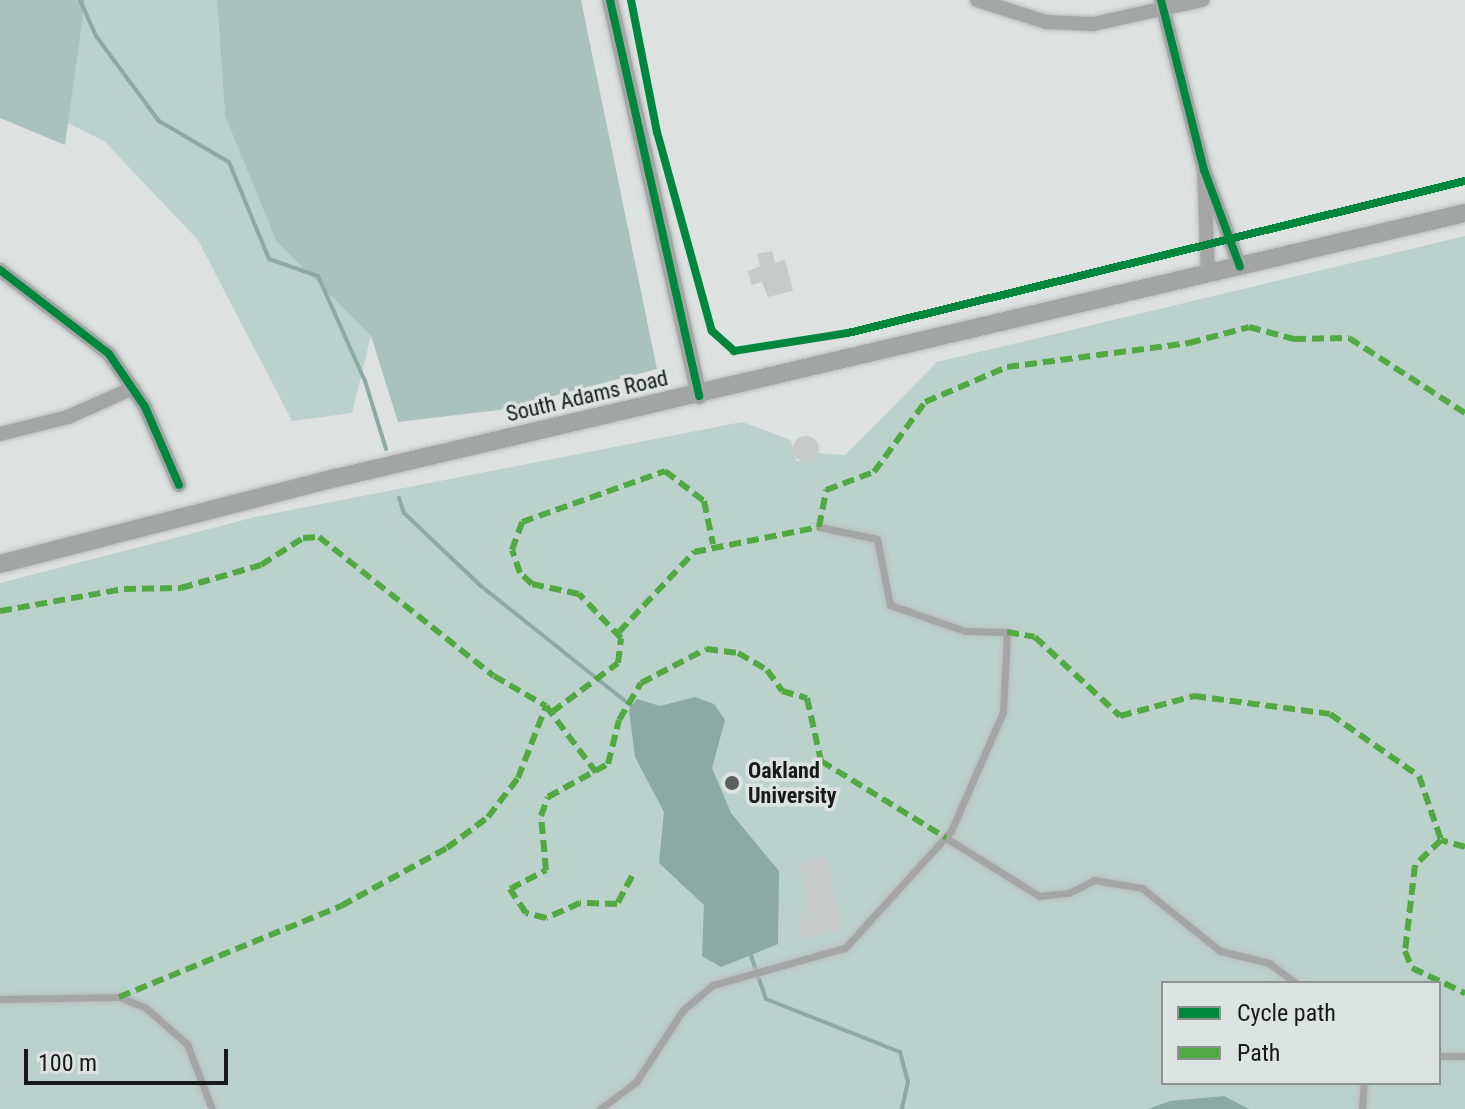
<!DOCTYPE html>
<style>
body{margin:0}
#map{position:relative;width:1465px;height:1109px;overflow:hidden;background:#dde2e0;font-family:"Roboto Condensed",sans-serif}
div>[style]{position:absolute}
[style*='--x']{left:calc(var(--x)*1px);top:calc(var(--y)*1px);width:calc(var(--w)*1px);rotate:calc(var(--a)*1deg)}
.green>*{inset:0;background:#bbd1cc}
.forest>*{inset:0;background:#aac2bd}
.water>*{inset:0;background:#8ca9a3}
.stream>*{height:4px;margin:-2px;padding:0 2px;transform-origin:2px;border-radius:2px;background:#8ca9a3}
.building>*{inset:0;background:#c6cac8}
.round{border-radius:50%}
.roads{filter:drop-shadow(0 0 2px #babdbc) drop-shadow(0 0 2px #babdbc)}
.service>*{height:7px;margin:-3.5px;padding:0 3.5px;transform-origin:3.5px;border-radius:3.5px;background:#a4a6a5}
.minor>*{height:14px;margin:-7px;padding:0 7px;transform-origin:7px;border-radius:7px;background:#a4a6a5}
.tertiary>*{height:16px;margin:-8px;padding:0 8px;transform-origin:8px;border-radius:8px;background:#a4a6a5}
.secondary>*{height:18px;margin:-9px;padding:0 9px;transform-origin:9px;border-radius:9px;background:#a2a5a4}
.quiet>*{height:6px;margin-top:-3px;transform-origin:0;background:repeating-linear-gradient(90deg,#52a942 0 12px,transparent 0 18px)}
.cycleway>*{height:8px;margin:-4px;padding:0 4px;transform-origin:4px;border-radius:4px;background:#00873e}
.dots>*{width:22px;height:22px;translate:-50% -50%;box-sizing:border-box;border:4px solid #dce3e1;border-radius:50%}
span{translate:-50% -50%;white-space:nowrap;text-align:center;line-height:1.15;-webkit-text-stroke:7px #dce3e1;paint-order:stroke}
.street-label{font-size:22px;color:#171a19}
.poi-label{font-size:22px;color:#171a19;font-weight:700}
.left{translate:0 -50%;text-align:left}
.legend{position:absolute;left:1161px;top:981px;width:280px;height:104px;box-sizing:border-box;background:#dce3e1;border:2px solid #8d9391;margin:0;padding:10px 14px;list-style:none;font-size:24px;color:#171a19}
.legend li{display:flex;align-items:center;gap:16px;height:40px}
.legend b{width:40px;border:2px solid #8d9391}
.scale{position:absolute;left:24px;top:1049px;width:204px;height:36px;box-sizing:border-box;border:4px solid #171a19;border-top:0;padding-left:10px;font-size:24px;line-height:28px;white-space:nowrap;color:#171a19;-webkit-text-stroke:6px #dce3e1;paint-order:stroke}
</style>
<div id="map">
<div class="green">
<i style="clip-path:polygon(0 0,217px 0,225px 116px,276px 241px,371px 336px,352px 413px,292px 421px,198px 240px,104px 141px,0 89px)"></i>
<i style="clip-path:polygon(evenodd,1465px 236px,1465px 1109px,0 1109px,0 583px,255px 517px,742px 422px,791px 440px,796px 461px,810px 462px,815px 453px,845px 455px,937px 362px,1465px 236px,1163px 983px,1439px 983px,1439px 1083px,1163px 1083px,1163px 983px)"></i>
</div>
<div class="forest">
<i style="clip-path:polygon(0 0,85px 0,65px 145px,0 118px)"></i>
<i style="clip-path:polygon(217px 0,581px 0,657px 369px,499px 410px,398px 422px,371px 336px,276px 241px,225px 116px)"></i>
</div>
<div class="water">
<i style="clip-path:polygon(695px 697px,714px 704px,725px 720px,712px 768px,731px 813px,779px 871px,778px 944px,721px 967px,702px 956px,704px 905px,659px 863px,664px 812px,635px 757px,629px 710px,637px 699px,660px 706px)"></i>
<i style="clip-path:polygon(1224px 1096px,1249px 1109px,1148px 1109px,1170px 1101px)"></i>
</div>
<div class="stream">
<i style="--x:80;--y:0;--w:39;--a:66"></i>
<i style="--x:96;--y:36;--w:106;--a:53.5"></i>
<i style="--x:159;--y:121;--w:81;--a:30.4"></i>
<i style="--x:229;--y:162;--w:105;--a:67.6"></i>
<i style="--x:269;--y:259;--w:52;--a:19.1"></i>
<i style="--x:318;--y:276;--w:115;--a:65.9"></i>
<i style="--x:365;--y:381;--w:71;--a:72.8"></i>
<i style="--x:399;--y:498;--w:16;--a:72"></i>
<i style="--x:404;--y:513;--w:106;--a:43.5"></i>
<i style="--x:481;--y:586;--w:196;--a:38.6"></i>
<i style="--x:749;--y:950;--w:52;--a:70.9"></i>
<i style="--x:766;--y:999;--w:144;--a:21.6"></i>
<i style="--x:900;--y:1052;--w:31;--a:75"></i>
<i style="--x:908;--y:1082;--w:28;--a:103"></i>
</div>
<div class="building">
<i style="clip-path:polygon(772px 251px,775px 263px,785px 260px,793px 291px,768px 297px,762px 282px,751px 285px,748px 271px,760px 266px,757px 254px)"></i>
<i class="round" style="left:793px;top:436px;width:26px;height:26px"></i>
<i style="clip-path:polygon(827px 858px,842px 930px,802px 939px,797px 915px,809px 912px,799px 864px)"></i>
</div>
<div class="roads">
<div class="service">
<i style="--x:946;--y:838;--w:110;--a:31.9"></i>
<i style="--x:1039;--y:896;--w:30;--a:-6"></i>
<i style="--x:1069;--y:893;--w:28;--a:-27"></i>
<i style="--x:1094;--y:880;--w:49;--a:9.5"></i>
<i style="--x:1142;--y:888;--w:100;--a:38.9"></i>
<i style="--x:1220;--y:951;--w:50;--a:13.8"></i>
<i style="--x:1269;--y:963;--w:34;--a:37"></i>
<i style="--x:0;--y:999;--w:119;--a:-1"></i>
<i style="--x:119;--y:997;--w:29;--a:22"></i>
<i style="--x:146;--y:1008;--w:55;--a:41.3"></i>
<i style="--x:187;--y:1044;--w:70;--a:69"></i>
<i style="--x:1439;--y:1056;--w:26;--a:0"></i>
<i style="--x:600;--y:1109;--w:45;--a:-36.9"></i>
<i style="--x:636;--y:1082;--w:86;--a:-56.9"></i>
<i style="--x:683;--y:1010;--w:39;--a:-40"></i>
<i style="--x:713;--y:985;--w:137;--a:-15.7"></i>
<i style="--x:845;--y:948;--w:158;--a:-47.8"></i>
<i style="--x:951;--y:831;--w:130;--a:-66.4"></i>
<i style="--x:1003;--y:712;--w:80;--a:-87.1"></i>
<i style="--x:1007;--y:632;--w:42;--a:-178.6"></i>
<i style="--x:965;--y:631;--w:79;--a:-160.9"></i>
<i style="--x:890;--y:605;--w:67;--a:-101.1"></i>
<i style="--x:877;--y:539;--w:59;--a:-168.3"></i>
<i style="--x:1362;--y:1109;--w:26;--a:-86"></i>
</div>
<div class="minor">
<i style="--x:977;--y:0;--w:72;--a:17.7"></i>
<i style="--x:1046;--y:22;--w:47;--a:2.4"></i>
<i style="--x:1093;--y:24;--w:112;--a:-12.4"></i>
<i style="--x:1161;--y:0;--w:175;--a:75.8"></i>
<i style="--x:1204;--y:170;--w:103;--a:69.6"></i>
<i style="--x:1204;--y:170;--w:104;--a:87.8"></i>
<i style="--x:0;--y:270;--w:138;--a:37.6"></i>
<i style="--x:109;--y:354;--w:64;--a:55.8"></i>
<i style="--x:145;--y:407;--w:85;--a:66.4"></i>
<i style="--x:0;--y:434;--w:70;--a:-14"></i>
<i style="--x:68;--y:417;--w:71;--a:-24"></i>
</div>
<div class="tertiary">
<i style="--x:610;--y:0;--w:406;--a:77.3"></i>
</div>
<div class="secondary">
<i style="--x:0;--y:564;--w:347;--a:-14.4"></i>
<i style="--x:336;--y:478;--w:1160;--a:-13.21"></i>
</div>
</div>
<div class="quiet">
<i style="--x:0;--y:611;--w:126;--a:-10.1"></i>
<i style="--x:124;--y:589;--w:57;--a:-1"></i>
<i style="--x:181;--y:588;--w:83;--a:-16"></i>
<i style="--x:261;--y:565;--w:50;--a:-32.7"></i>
<i style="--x:303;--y:538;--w:16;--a:-4"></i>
<i style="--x:319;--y:537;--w:223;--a:38.5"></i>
<i style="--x:494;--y:676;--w:60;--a:30"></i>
<i style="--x:546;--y:706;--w:83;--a:52.9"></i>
<i style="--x:619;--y:632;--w:110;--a:-46.8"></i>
<i style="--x:694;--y:552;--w:127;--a:-11.3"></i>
<i style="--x:819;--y:527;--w:38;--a:-79"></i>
<i style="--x:826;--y:490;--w:51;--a:-20.6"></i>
<i style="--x:874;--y:472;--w:87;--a:-53.9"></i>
<i style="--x:925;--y:402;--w:89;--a:-23.1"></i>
<i style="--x:1007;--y:367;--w:184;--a:-7.5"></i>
<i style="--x:1189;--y:343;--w:62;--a:-14.9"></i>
<i style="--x:1249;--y:327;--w:47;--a:14.9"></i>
<i style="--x:1294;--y:339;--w:55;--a:-1"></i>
<i style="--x:1349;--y:338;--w:138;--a:32.9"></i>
<i style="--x:1007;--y:632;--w:28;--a:10"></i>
<i style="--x:1035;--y:637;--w:116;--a:42.9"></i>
<i style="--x:1120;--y:716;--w:77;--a:-15.1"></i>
<i style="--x:1194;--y:696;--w:137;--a:7.5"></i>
<i style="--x:1330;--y:714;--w:108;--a:34.9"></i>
<i style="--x:1419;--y:776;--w:68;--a:71"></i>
<i style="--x:552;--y:712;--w:82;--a:-36.6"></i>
<i style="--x:618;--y:663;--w:25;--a:-83"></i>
<i style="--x:621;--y:638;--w:61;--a:-133.7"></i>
<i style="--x:579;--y:594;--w:48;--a:-168"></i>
<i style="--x:532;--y:584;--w:16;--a:-137"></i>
<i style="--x:520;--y:573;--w:24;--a:-109"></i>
<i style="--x:512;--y:550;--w:30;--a:-70"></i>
<i style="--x:522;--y:522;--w:152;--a:-19.6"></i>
<i style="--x:665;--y:471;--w:49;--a:37.6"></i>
<i style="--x:704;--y:501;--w:44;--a:78.2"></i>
<i style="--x:1465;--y:847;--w:25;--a:-164"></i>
<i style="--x:1441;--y:840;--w:36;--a:136"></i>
<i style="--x:1415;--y:865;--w:87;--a:96.6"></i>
<i style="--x:1405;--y:951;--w:18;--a:68"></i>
<i style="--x:1412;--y:968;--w:59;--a:25.3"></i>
<i style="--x:632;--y:876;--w:32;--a:118"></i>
<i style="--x:617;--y:904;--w:37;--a:-178"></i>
<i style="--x:580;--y:903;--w:37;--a:156"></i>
<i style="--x:546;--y:918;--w:21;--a:-166"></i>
<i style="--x:526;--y:913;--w:29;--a:-124"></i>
<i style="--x:510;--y:889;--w:41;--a:-27.8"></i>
<i style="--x:546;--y:870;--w:54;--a:-95.3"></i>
<i style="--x:541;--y:816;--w:20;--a:-70"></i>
<i style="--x:548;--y:797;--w:68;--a:-28.8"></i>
<i style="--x:608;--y:764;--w:45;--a:-76"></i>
<i style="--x:619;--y:720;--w:43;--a:-59.3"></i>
<i style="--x:641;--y:683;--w:73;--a:-27.6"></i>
<i style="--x:706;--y:649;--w:32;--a:7"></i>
<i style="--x:738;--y:653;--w:34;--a:30"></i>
<i style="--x:767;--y:670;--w:26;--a:54"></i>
<i style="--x:782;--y:691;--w:26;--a:16"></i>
<i style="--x:807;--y:698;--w:65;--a:77.5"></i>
<i style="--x:821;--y:761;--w:147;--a:31.6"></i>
<i style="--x:119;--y:997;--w:240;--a:-22.3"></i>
<i style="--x:341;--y:906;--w:121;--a:-28.7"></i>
<i style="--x:447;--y:848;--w:51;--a:-37.1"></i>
<i style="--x:488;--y:817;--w:49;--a:-52.4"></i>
<i style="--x:518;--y:778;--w:77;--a:-68.7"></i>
</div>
<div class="cycleway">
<i style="--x:610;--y:0;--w:406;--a:77.3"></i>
<i style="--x:631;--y:0;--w:135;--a:78.9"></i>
<i style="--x:657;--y:132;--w:206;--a:74.6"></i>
<i style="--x:712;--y:331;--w:30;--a:42"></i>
<i style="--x:734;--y:351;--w:115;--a:-9"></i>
<i style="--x:848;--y:333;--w:635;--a:-13.84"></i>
<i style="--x:1161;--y:0;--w:175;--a:75.8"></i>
<i style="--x:1204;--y:170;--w:103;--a:69.6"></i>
<i style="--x:0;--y:270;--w:138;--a:37.6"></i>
<i style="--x:109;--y:354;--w:64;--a:55.8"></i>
<i style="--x:145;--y:407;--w:85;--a:66.4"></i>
</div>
<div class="dots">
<i style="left:732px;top:783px;background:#5c605f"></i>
</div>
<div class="street-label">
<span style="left:587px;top:396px;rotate:-13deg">South Adams Road</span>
</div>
<div class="poi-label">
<span class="left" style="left:748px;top:783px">Oakland<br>University</span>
</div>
<ul class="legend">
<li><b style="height:10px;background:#00873e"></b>Cycle path</li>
<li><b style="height:10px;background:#52a942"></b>Path</li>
</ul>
<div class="scale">100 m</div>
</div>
